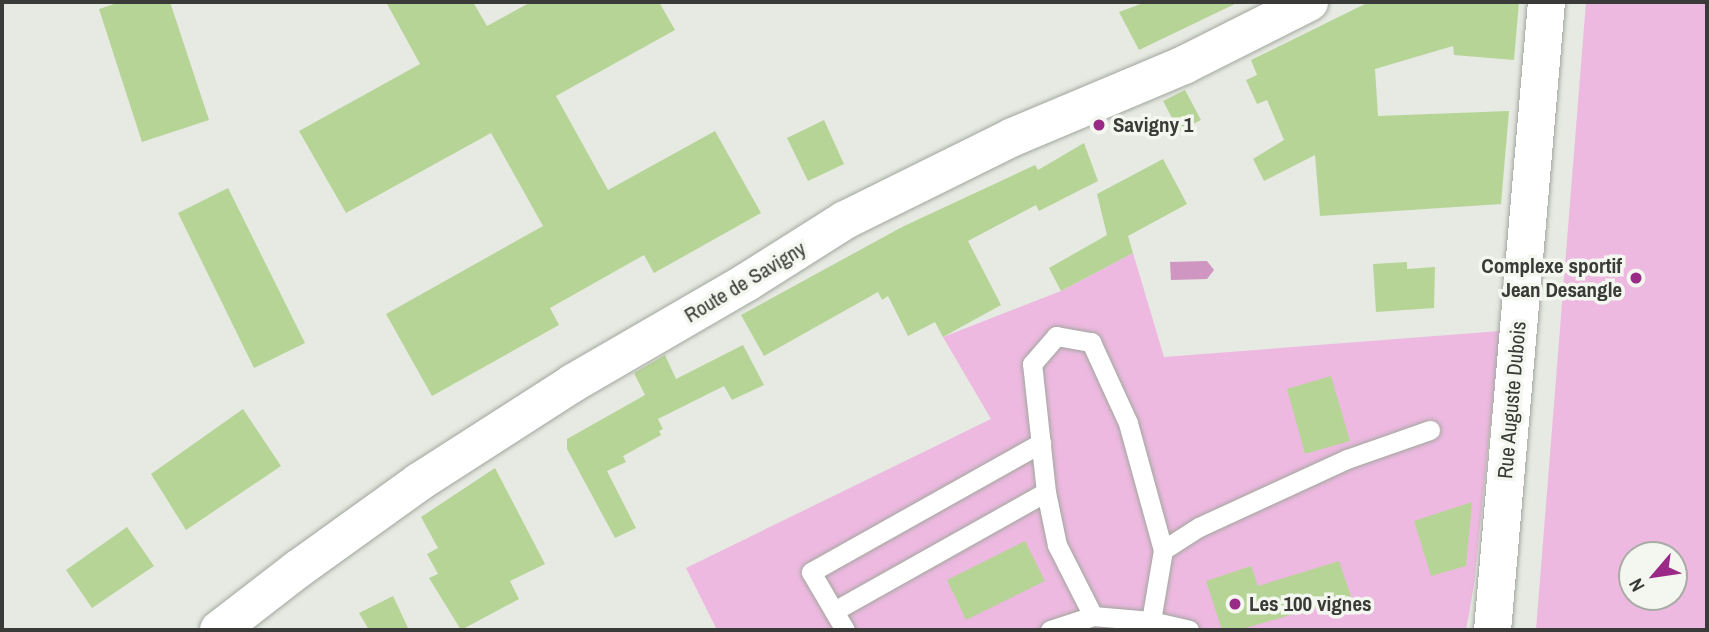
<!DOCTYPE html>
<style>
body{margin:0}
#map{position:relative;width:1709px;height:632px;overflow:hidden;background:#e6eae2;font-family:"Archivo Narrow",sans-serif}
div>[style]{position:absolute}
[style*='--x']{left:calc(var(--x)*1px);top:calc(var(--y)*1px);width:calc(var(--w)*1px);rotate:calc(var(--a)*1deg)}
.green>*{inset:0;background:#edb9e0}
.water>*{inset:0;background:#ce96c1}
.building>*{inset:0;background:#b7d497}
.roads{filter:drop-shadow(0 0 2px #a2a69e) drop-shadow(0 0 2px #a2a69e)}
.lane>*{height:19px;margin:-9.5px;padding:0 9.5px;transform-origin:9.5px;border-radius:9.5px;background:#fff}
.street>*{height:37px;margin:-18.5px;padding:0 18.5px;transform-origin:18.5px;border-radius:18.5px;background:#fff}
.secondary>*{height:38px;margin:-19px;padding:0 19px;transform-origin:19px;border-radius:19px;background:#fff}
.dots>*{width:19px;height:19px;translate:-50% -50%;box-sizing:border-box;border:4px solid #f3f7ef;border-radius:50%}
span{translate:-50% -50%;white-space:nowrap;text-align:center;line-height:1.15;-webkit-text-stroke:7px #f3f7ef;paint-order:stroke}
.poi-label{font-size:21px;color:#3a3b38;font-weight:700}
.left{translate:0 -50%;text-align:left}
.right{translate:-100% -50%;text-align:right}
.street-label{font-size:21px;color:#3a3b38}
.frame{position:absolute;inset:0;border:4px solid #3a3b38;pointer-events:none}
.north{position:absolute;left:1618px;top:541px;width:70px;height:70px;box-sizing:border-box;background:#f3f7ef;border:2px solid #a9aca6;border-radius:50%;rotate:241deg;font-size:19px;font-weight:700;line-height:28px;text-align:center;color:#3a3b38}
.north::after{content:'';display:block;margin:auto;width:24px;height:32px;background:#9a2988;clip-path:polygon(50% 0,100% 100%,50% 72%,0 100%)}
</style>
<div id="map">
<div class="green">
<i style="clip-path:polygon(evenodd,1586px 2px,1707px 2px,1707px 630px,1536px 630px,1586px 2px,1632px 555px,1674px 555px,1674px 597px,1632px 597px,1632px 555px)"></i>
<i style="clip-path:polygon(1133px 253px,1164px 357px,1500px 331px,1474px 585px,1466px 630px,717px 630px,686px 568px,991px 419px,943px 337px,1061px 291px)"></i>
</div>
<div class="water">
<i style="clip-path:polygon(1207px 261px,1214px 270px,1207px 279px,1171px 280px,1170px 262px)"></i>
</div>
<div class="building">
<i style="clip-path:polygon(120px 2px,170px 2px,209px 120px,142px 142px,99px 9px)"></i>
<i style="clip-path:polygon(386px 2px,473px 2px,487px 26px,531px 2px,659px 2px,675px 30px,556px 96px,608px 190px,715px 131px,761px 213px,654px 273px,644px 255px,550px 308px,559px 325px,432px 396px,386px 314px,543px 226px,491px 133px,346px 213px,299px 131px,420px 64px)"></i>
<i style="clip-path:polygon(1146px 2px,1239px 2px,1139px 50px,1119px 12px)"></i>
<i style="clip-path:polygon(1369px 2px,1519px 2px,1514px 60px,1454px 55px,1453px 46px,1375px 69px,1378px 116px,1509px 111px,1501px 204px,1320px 216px,1315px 155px,1264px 181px,1253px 159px,1284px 140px,1267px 100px,1257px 104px,1246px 80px,1257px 75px,1251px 60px)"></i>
<i style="clip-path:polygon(1185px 90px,1201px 120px,1179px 131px,1163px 101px)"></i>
<i style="clip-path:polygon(824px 120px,844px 164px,808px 181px,787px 138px)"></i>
<i style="clip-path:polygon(1084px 143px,1098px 181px,1039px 211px,1036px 205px,968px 241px,1001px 305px,943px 337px,935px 322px,908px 336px,888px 296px,882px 300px,878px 292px,764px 356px,741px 315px,902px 227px,1035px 165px,1038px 170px)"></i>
<i style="clip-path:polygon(1163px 159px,1187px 204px,1128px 236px,1133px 253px,1061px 291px,1049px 268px,1107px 235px,1097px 194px)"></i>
<i style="clip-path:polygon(228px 188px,305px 343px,254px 368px,178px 213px)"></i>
<i style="clip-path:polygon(1407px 262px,1407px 269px,1435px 267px,1434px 308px,1376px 312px,1373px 264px)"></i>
<i style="clip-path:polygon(743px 345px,764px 385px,732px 400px,724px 386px,658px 419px,663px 429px,659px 431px,661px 435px,623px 456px,626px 462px,607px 471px,636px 528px,615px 538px,567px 449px,567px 439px,645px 395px,634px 373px,665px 355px,676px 379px)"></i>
<i style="clip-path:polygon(1331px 376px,1350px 441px,1305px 454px,1287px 389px)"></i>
<i style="clip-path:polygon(243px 409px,281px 466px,186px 530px,151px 474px)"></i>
<i style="clip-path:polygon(495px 468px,545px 564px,510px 581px,519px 599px,461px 630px,429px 578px,438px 574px,427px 554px,438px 548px,421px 517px)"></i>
<i style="clip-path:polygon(1472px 502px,1466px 566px,1431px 576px,1414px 521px)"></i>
<i style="clip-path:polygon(127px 527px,154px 566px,92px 608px,66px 570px)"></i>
<i style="clip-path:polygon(1025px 541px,1045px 581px,966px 620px,947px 580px)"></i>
<i style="clip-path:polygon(1339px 561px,1353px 602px,1329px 609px,1328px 604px,1239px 630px,1222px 630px,1206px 581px,1251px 566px,1258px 586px)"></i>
<i style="clip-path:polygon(393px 596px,409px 630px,369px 630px,359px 613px)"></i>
</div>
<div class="roads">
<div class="lane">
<i style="--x:1163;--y:550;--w:43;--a:-32.6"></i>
<i style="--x:1199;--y:527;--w:163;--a:-24.7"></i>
<i style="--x:1347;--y:459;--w:88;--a:-19.3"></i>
<i style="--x:834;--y:611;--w:243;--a:-29.3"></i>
<i style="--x:1093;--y:616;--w:80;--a:-116.9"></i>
<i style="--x:1057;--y:545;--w:54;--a:-101.7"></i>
<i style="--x:1046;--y:492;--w:129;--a:-96.2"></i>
<i style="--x:1032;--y:364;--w:37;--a:-49"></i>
<i style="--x:1056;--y:336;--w:36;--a:10"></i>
<i style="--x:1091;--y:342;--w:89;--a:65.4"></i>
<i style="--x:1128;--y:423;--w:132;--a:74.6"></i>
<i style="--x:1163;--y:550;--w:72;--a:99.6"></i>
<i style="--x:845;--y:630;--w:67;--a:-120.4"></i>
<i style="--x:811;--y:572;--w:264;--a:-29.3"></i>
<i style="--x:1050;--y:630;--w:45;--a:-18"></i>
<i style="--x:1093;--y:616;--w:58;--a:4.9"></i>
<i style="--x:1151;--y:621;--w:39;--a:13"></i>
</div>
<div class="street">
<i style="--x:1492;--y:630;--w:630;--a:-85.09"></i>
</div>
<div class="secondary">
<i style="--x:219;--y:630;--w:100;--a:-37.7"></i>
<i style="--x:298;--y:569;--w:149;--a:-35.7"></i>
<i style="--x:419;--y:482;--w:183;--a:-32.7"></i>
<i style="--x:573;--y:383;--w:201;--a:-30.1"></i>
<i style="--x:747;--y:282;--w:116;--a:-32.3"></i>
<i style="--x:845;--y:220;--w:187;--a:-26.3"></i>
<i style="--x:1013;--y:137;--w:186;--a:-22.8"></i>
<i style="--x:1184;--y:65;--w:140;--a:-26.7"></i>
</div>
</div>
<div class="dots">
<i style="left:1099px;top:125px;background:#9a2988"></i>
<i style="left:1636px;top:278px;background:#9a2988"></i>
<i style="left:1235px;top:604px;background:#9a2988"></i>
</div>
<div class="poi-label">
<span class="left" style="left:1113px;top:125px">Savigny 1</span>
<span class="right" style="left:1622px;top:278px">Complexe sportif<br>Jean Desangle</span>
<span class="left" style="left:1249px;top:604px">Les 100 vignes</span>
</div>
<div class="street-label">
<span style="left:745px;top:282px;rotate:-31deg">Route de Savigny</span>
<span style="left:1512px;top:400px;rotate:-85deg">Rue Auguste Dubois</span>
</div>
<div class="frame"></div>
<div class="north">N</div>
</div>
